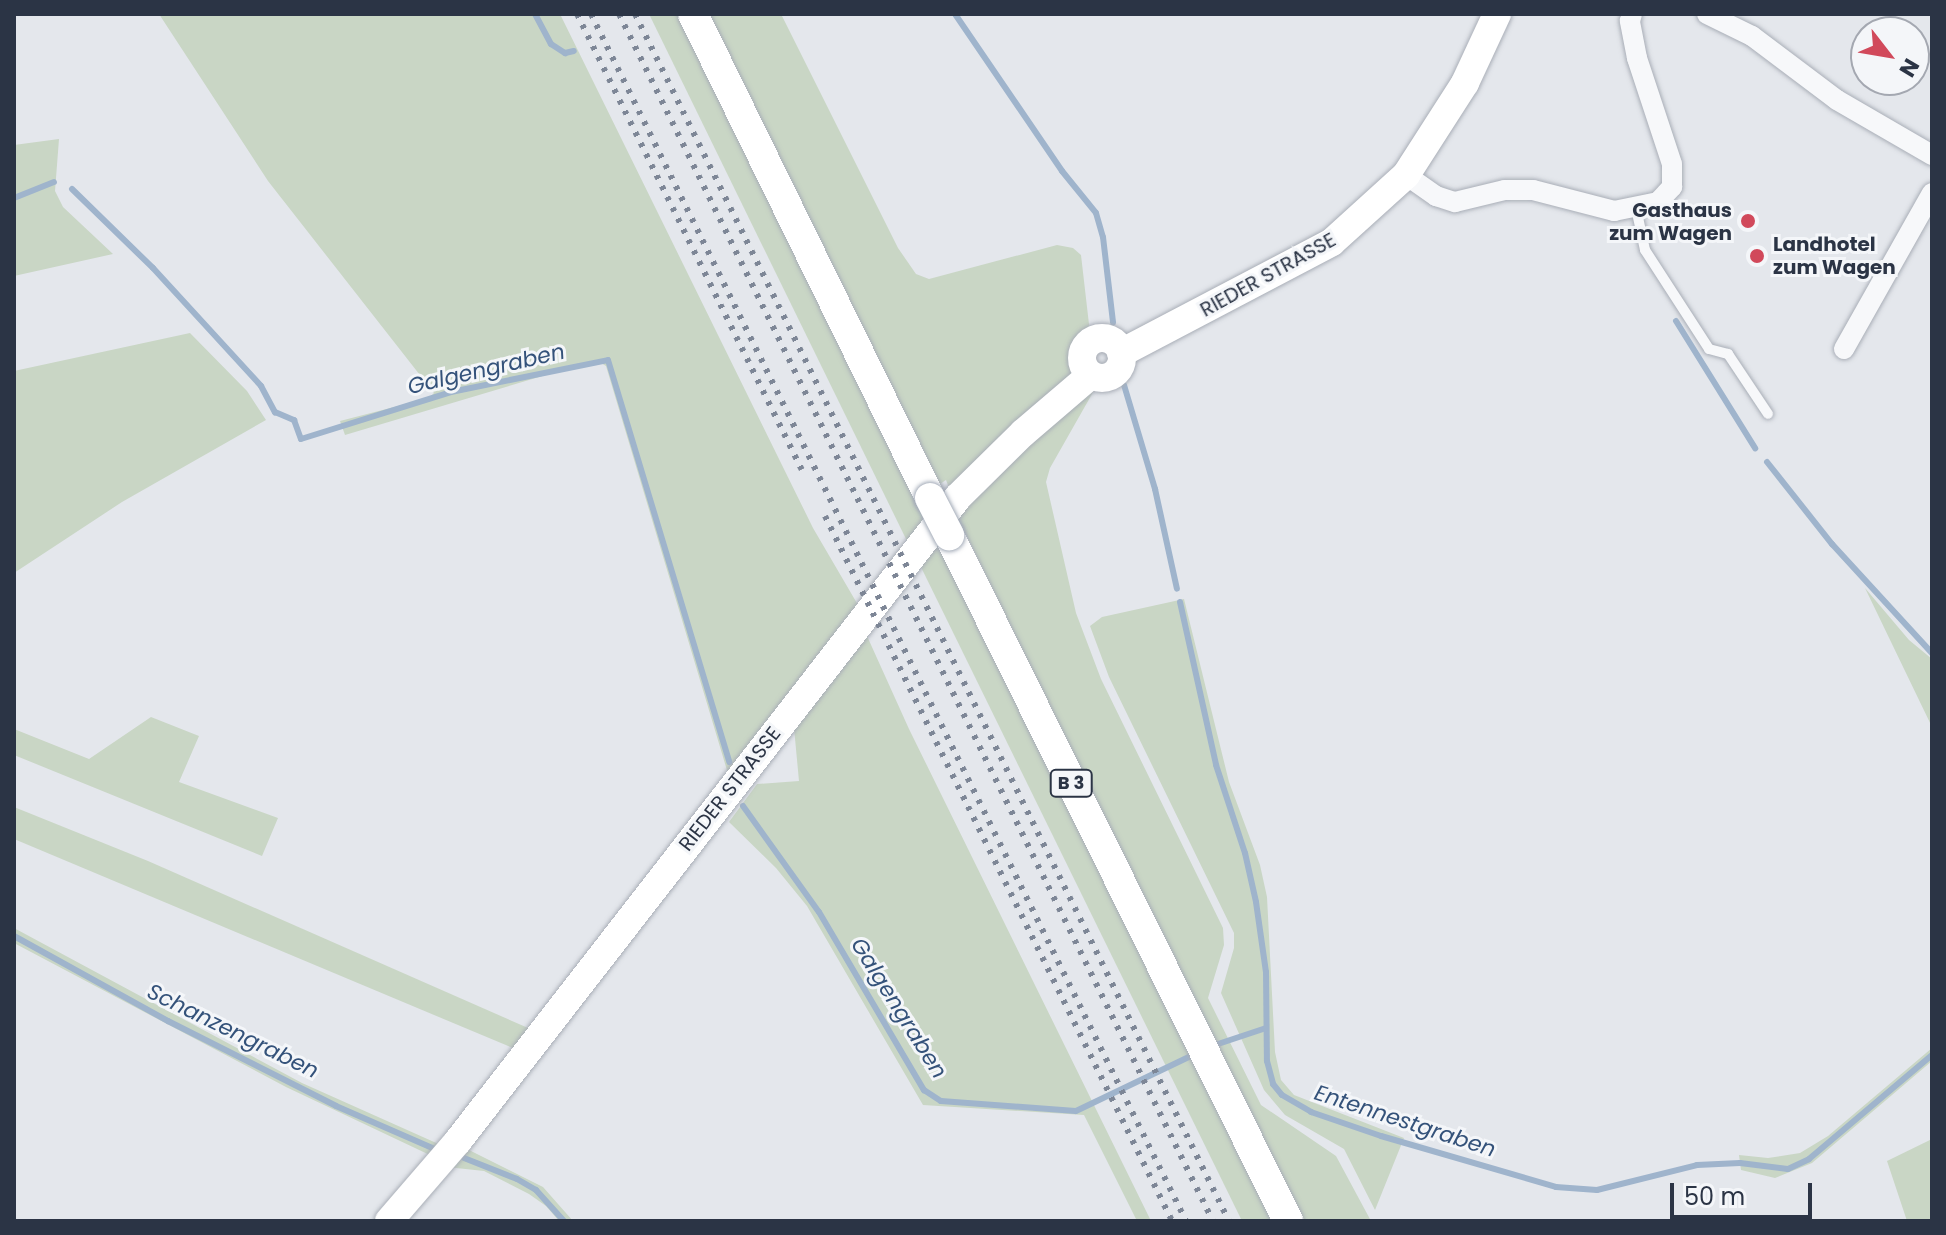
<!DOCTYPE html>
<style>
body{margin:0}
#map{position:relative;width:1946px;height:1235px;overflow:hidden;background:#e4e7ec;font-family:Poppins,sans-serif}
div>[style]{position:absolute}
[style*='--x']{left:calc(var(--x)*1px);top:calc(var(--y)*1px);width:calc(var(--w)*1px);rotate:calc(var(--a)*1deg)}
.green>*{inset:0;background:#c9d6c5}
.stream>*{height:6px;margin:-3px;padding:0 3px;transform-origin:3px;border-radius:3px;background:#9fb4cc}
.roads{filter:drop-shadow(0 0 2px #a9aeb7) drop-shadow(0 0 2px #a9aeb7)}
.lane>*{height:10px;margin:-5px;padding:0 5px;transform-origin:5px;border-radius:5px;background:#f7f8fa}
.street>*{height:20px;margin:-10px;padding:0 10px;transform-origin:10px;border-radius:10px;background:#f7f8fa}
.secondary>*{height:28px;margin:-14px;padding:0 14px;transform-origin:14px;border-radius:14px;background:#fff}
.secondary>.ring{margin:-14px;padding:0;box-sizing:content-box;background:none;border:28px solid #fff;border-radius:50%}
.primary>*{height:30px;margin:-15px;padding:0 15px;transform-origin:15px;border-radius:15px;background:#fff}
.rail>*{height:6px;margin-top:-3px;transform-origin:0;background:repeating-linear-gradient(90deg,#7d8696 0 4px,transparent 0 12px)}
.bridges{filter:drop-shadow(0 0 2px #a3abb8) drop-shadow(0 0 2px #a3abb8)}
.primary-bridge>*{height:30px;margin:-15px;padding:0 15px;transform-origin:15px;border-radius:15px;background:#fff}
.dots>*{width:22px;height:22px;translate:-50% -50%;box-sizing:border-box;border:4px solid #f4f6f9;border-radius:50%}
span{translate:-50% -50%;white-space:nowrap;text-align:center;line-height:1.15;-webkit-text-stroke:6px #f4f6f9;paint-order:stroke}
.shield-label span{padding:2px 6px;background:#f4f6f9;border:2px solid;border-radius:6px;-webkit-text-stroke-width:0}
.shield-label{font-size:18px;color:#2b3445;font-weight:700}
.poi-label{font-size:20px;color:#2b3445;font-weight:700}
.right{translate:-100% -50%;text-align:right}
.left{translate:0 -50%;text-align:left}
.street-label{font-size:20px;color:#2b3445}
.water-label{font-size:22px;color:#34527a;font-style:italic}
.frame{position:absolute;inset:0;border:16px solid #2b3445;pointer-events:none}
.north{position:absolute;left:1850px;top:16px;width:80px;height:80px;box-sizing:border-box;background:#f4f6f9;border:2px solid #a4a8b1;border-radius:50%;rotate:121deg;font-size:22px;font-weight:700;line-height:32px;text-align:center;color:#2b3445}
.north::after{content:'';display:block;margin:auto;width:28px;height:36px;background:#d1495b;clip-path:polygon(50% 0,100% 100%,50% 72%,0 100%)}
.scale{position:absolute;left:1670px;top:1183px;width:142px;height:36px;box-sizing:border-box;border:4px solid #2b3445;border-top:0;padding-left:10px;font-size:24px;line-height:28px;white-space:nowrap;color:#2b3445;-webkit-text-stroke:6px #f4f6f9;paint-order:stroke}
</style>
<div id="map">
<div class="green">
<i style="clip-path:polygon(159px 14px,560px 14px,813px 528px,858px 605px,729px 777px,606px 366px,596px 360px,345px 435px,340px 421px,429px 398px,434px 393px,268px 181px)"></i>
<i style="clip-path:polygon(649px 14px,682px 14px,925px 519px,907px 541px)"></i>
<i style="clip-path:polygon(708px 14px,781px 14px,898px 248px,916px 274px,929px 279px,1057px 245px,1073px 248px,1081px 255px,1090px 333px,1076px 348px,1077px 371px,951px 493px,946px 480px,940px 484px)"></i>
<i style="clip-path:polygon(59px 139px,55px 191px,63px 207px,113px 254px,14px 276px,14px 145px)"></i>
<i style="clip-path:polygon(190px 333px,247px 391px,266px 420px,122px 502px,14px 573px,14px 371px)"></i>
<i style="clip-path:polygon(1096px 387px,1050px 468px,1046px 482px,1076px 613px,1101px 679px,1223px 928px,1224px 945px,1208px 998px,1261px 1105px,1336px 1156px,1371px 1221px,1301px 1221px,955px 512px,1004px 461px)"></i>
<i style="clip-path:polygon(936px 538px,1275px 1221px,1242px 1221px,917px 559px)"></i>
<i style="clip-path:polygon(1865px 588px,1909px 640px,1932px 659px,1932px 727px)"></i>
<i style="clip-path:polygon(1184px 599px,1229px 782px,1260px 865px,1267px 897px,1275px 1052px,1281px 1080px,1294px 1095px,1404px 1138px,1375px 1210px,1344px 1149px,1285px 1115px,1264px 1090px,1221px 993px,1234px 948px,1234px 933px,1109px 677px,1090px 626px,1102px 617px)"></i>
<i style="clip-path:polygon(867px 636px,909px 729px,1151px 1221px,1137px 1221px,1084px 1115px,923px 1105px,807px 906px,776px 868px,729px 822px,757px 784px,799px 781px,794px 728px)"></i>
<i style="clip-path:polygon(151px 717px,199px 736px,179px 782px,278px 818px,262px 856px,14px 755px,14px 729px,89px 759px)"></i>
<i style="clip-path:polygon(14px 807px,148px 861px,535px 1031px,520px 1051px,14px 839px)"></i>
<i style="clip-path:polygon(14px 928px,302px 1083px,443px 1146px,434px 1157px,286px 1087px,14px 943px)"></i>
<i style="clip-path:polygon(1932px 1048px,1932px 1061px,1812px 1163px,1775px 1178px,1741px 1170px,1739px 1155px,1768px 1158px,1800px 1153px,1828px 1136px)"></i>
<i style="clip-path:polygon(1932px 1139px,1932px 1221px,1907px 1221px,1887px 1161px)"></i>
<i style="clip-path:polygon(461px 1150px,469px 1150px,543px 1187px,573px 1221px,559px 1221px,546px 1206px,529px 1194px,484px 1171px,447px 1167px)"></i>
</div>
<div class="stream">
<i style="--x:535;--y:14;--w:34;--a:62"></i>
<i style="--x:551;--y:44;--w:17;--a:33"></i>
<i style="--x:565;--y:53;--w:9;--a:-13"></i>
<i style="--x:955;--y:14;--w:190;--a:55.7"></i>
<i style="--x:1062;--y:171;--w:54;--a:51"></i>
<i style="--x:1096;--y:213;--w:25;--a:74"></i>
<i style="--x:1103;--y:237;--w:86;--a:83.3"></i>
<i style="--x:72;--y:189;--w:113;--a:44.3"></i>
<i style="--x:153;--y:268;--w:160;--a:47.5"></i>
<i style="--x:261;--y:386;--w:30;--a:62"></i>
<i style="--x:275;--y:412;--w:21;--a:23"></i>
<i style="--x:294;--y:420;--w:20;--a:70"></i>
<i style="--x:301;--y:439;--w:157;--a:-17.4"></i>
<i style="--x:451;--y:392;--w:160;--a:-11.5"></i>
<i style="--x:608;--y:360;--w:420;--a:73.2"></i>
<i style="--x:14;--y:198;--w:43;--a:-21.8"></i>
<i style="--x:1676;--y:321;--w:150;--a:58.1"></i>
<i style="--x:1124;--y:385;--w:109;--a:73.4"></i>
<i style="--x:1155;--y:489;--w:102;--a:77.6"></i>
<i style="--x:1767;--y:462;--w:105;--a:51.6"></i>
<i style="--x:1832;--y:544;--w:148;--a:47.5"></i>
<i style="--x:1180;--y:602;--w:167;--a:77.5"></i>
<i style="--x:1216;--y:765;--w:93;--a:71.8"></i>
<i style="--x:1245;--y:853;--w:50;--a:77.3"></i>
<i style="--x:1256;--y:902;--w:71;--a:81.9"></i>
<i style="--x:1266;--y:972;--w:89;--a:89.4"></i>
<i style="--x:1267;--y:1061;--w:24;--a:75"></i>
<i style="--x:1273;--y:1084;--w:14;--a:51"></i>
<i style="--x:1282;--y:1095;--w:34;--a:30"></i>
<i style="--x:1311;--y:1112;--w:74;--a:18.9"></i>
<i style="--x:1381;--y:1136;--w:182;--a:16.2"></i>
<i style="--x:1556;--y:1187;--w:41;--a:4.2"></i>
<i style="--x:1597;--y:1190;--w:103;--a:-14"></i>
<i style="--x:1697;--y:1165;--w:43;--a:-2.7"></i>
<i style="--x:1740;--y:1163;--w:48;--a:7.1"></i>
<i style="--x:1788;--y:1169;--w:23;--a:-25"></i>
<i style="--x:1809;--y:1159;--w:161;--a:-40.2"></i>
<i style="--x:743;--y:806;--w:130;--a:54.4"></i>
<i style="--x:819;--y:912;--w:207;--a:59.5"></i>
<i style="--x:924;--y:1090;--w:20;--a:33"></i>
<i style="--x:941;--y:1101;--w:135;--a:4.2"></i>
<i style="--x:1076;--y:1111;--w:132;--a:-25.6"></i>
<i style="--x:14;--y:936;--w:176;--a:28.9"></i>
<i style="--x:168;--y:1021;--w:188;--a:26.8"></i>
<i style="--x:336;--y:1106;--w:112;--a:23.6"></i>
<i style="--x:1212;--y:1046;--w:57;--a:-18.4"></i>
<i style="--x:464;--y:1158;--w:57;--a:21.6"></i>
<i style="--x:517;--y:1179;--w:22;--a:30"></i>
<i style="--x:536;--y:1190;--w:42;--a:47.9"></i>
</div>
<div class="roads">
<div class="lane">
<i style="--x:1636;--y:208;--w:43;--a:77.9"></i>
<i style="--x:1645;--y:250;--w:118;--a:57.1"></i>
<i style="--x:1709;--y:349;--w:20;--a:15"></i>
<i style="--x:1728;--y:354;--w:72;--a:56.3"></i>
</div>
<div class="street">
<i style="--x:1707;--y:14;--w:50;--a:26.1"></i>
<i style="--x:1752;--y:36;--w:106;--a:37"></i>
<i style="--x:1837;--y:100;--w:110;--a:30.1"></i>
<i style="--x:1406;--y:175;--w:37;--a:35"></i>
<i style="--x:1436;--y:196;--w:20;--a:18"></i>
<i style="--x:1455;--y:202;--w:51;--a:-13.5"></i>
<i style="--x:1505;--y:190;--w:28;--a:0"></i>
<i style="--x:1533;--y:190;--w:84;--a:14.5"></i>
<i style="--x:1614;--y:211;--w:45;--a:-11.6"></i>
<i style="--x:1658;--y:202;--w:21;--a:-47"></i>
<i style="--x:1672;--y:187;--w:23;--a:-90"></i>
<i style="--x:1672;--y:164;--w:112;--a:-108.3"></i>
<i style="--x:1637;--y:58;--w:38;--a:-101"></i>
<i style="--x:1630;--y:21;--w:7;--a:-74"></i>
<i style="--x:1844;--y:349;--w:179;--a:-60.6"></i>
</div>
<div class="secondary">
<i class="ring" style="left:1082px;top:338px;width:12px;height:12px"></i>
<i style="--x:1121;--y:353;--w:238;--a:-27.7"></i>
<i style="--x:1332;--y:242;--w:100;--a:-42.2"></i>
<i style="--x:1406;--y:175;--w:109;--a:-57.3"></i>
<i style="--x:1465;--y:83;--w:76;--a:-65.1"></i>
<i style="--x:389;--y:1221;--w:106;--a:-49.2"></i>
<i style="--x:458;--y:1141;--w:815;--a:-52.17"></i>
<i style="--x:958;--y:497;--w:91;--a:-44.6"></i>
<i style="--x:1023;--y:433;--w:89;--a:-40.5"></i>
</div>
<div class="primary">
<i style="--x:693;--y:14;--w:539;--a:63.91"></i>
<i style="--x:949;--y:535;--w:765;--a:63.7"></i>
</div>
</div>
<div class="rail">
<i style="--x:577;--y:14;--w:508;--a:63.74"></i>
<i style="--x:591;--y:14;--w:1346;--a:63.76"></i>
<i style="--x:619;--y:14;--w:1345;--a:63.8"></i>
<i style="--x:635;--y:14;--w:1345;--a:63.8"></i>
<i style="--x:825;--y:516;--w:786;--a:63.79"></i>
</div>
<div class="bridges">
<div class="primary-bridge">
<i style="--x:930;--y:498;--w:42;--a:62.8"></i>
</div>
</div>
<div class="dots">
<i style="left:1748px;top:221px;background:#d1495b"></i>
<i style="left:1757px;top:256px;background:#d1495b"></i>
</div>
<div class="shield-label">
<span style="left:1071px;top:783px">B 3</span>
</div>
<div class="poi-label">
<span class="right" style="left:1732px;top:222px">Gasthaus<br>zum Wagen</span>
<span class="left" style="left:1773px;top:256px">Landhotel<br>zum Wagen</span>
</div>
<div class="street-label">
<span style="left:1268px;top:275px;rotate:-29deg">RIEDER STRASSE</span>
<span style="left:730px;top:789px;rotate:-52deg">RIEDER STRASSE</span>
</div>
<div class="water-label">
<span style="left:486px;top:369px;rotate:-13deg">Galgengraben</span>
<span style="left:899px;top:1008px;rotate:58deg">Galgengraben</span>
<span style="left:233px;top:1031px;rotate:26deg">Schanzengraben</span>
<span style="left:1405px;top:1121px;rotate:18deg">Entennestgraben</span>
</div>
<div class="frame"></div>
<div class="north">N</div>
<div class="scale">50 m</div>
</div>
